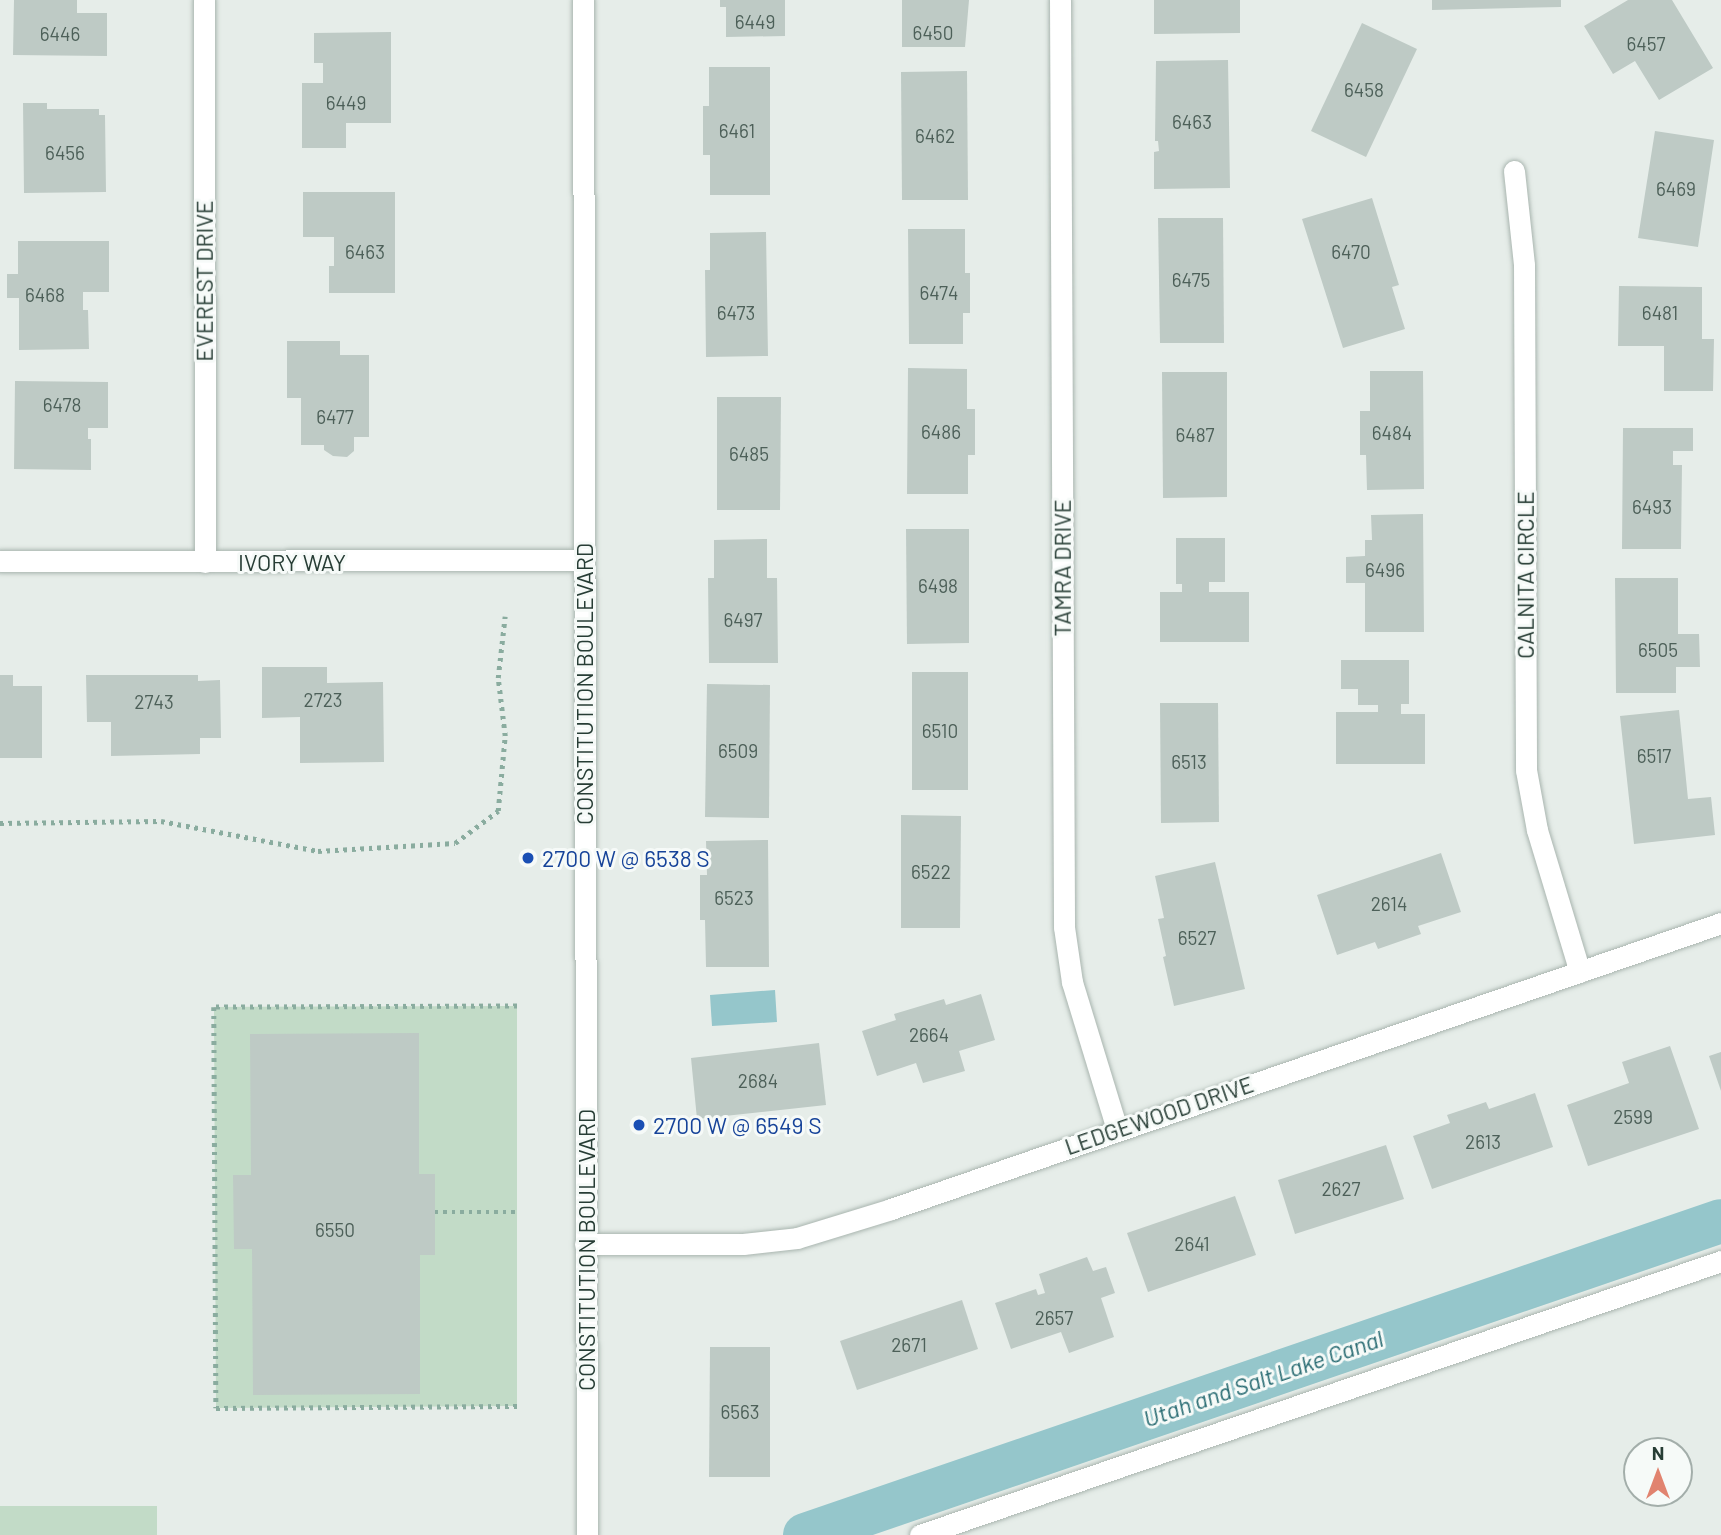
<!DOCTYPE html>
<style>
body{margin:0}
#map{position:relative;width:1721px;height:1535px;overflow:hidden;background:#e6ede9;font-family:Barlow,sans-serif}
div>[style]{position:absolute}
[style*='--x']{left:calc(var(--x)*1px);top:calc(var(--y)*1px);width:calc(var(--w)*1px);rotate:calc(var(--a)*1deg)}
.green>*{inset:0;background:#c2dbc7}
.water>*{inset:0;background:#95c6cb}
.canal>*{height:44px;margin:-22px;padding:0 22px;transform-origin:22px;border-radius:22px;background:#95c6cb}
.building>*{inset:0;background:#becac5}
.path>*{height:4.5px;margin-top:-2.25px;transform-origin:0;background:repeating-linear-gradient(90deg,#8aac9f 0 3.5px,transparent 0 8.5px)}
.roads{filter:drop-shadow(0 0 2px #a9b5af) drop-shadow(0 0 2px #a9b5af)}
.service>*{height:21px;margin:-10.5px;padding:0 10.5px;transform-origin:10.5px;border-radius:10.5px;background:#fff}
.minor>*{height:21px;margin:-10.5px;padding:0 10.5px;transform-origin:10.5px;border-radius:10.5px;background:#fff}
.secondary>*{height:21px;margin:-10.5px;padding:0 10.5px;transform-origin:10.5px;border-radius:10.5px;background:#fff}
.dots>*{width:19px;height:19px;translate:-50% -50%;box-sizing:border-box;border:4px solid #f6faf8;border-radius:50%}
span{translate:-50% -50%;white-space:nowrap;text-align:center;line-height:1.15;-webkit-text-stroke:6px #f6faf8;paint-order:stroke}
.number-label{font-size:19px;color:#4d6059}
.number-label span{-webkit-text-stroke-width:0}
.street-label{font-size:23px;color:#273d35}
.transit-label{font-size:23px;color:#164399}
.left{translate:0 -50%;text-align:left}
.water-label{font-size:24px;color:#286b72;font-style:italic}
.north{position:absolute;left:1623px;top:1437px;width:70px;height:70px;box-sizing:border-box;background:#f6faf8;border:2px solid #a3aeaa;border-radius:50%;rotate:0deg;font-size:19px;font-weight:700;line-height:28px;text-align:center;color:#273d35}
.north::after{content:'';display:block;margin:auto;width:24px;height:32px;background:#e1836f;clip-path:polygon(50% 0,100% 100%,50% 72%,0 100%)}
</style>
<div id="map">
<div class="green">
<i style="clip-path:polygon(517px 1006px,517px 1406px,216px 1408px,214px 1007px)"></i>
<i style="clip-path:polygon(0 1506px,157px 1506px,157px 1535px,0 1535px)"></i>
</div>
<div class="water">
<i style="clip-path:polygon(775px 990px,777px 1022px,712px 1026px,710px 995px)"></i>
</div>
<div class="canal">
<i style="--x:805;--y:1535;--w:968;--a:-18.92"></i>
</div>
<div class="building">
<i style="clip-path:polygon(14px 0,77px 0,77px 13px,107px 13px,107px 56px,13px 55px)"></i>
<i style="clip-path:polygon(720px 0,785px 0,785px 36px,726px 37px,726px 7px,720px 7px)"></i>
<i style="clip-path:polygon(902px 0,969px 0,965px 47px,902px 47px)"></i>
<i style="clip-path:polygon(1154px 0,1240px 0,1240px 33px,1154px 34px)"></i>
<i style="clip-path:polygon(1432px 0,1561px 0,1561px 7px,1432px 10px)"></i>
<i style="clip-path:polygon(1628px 0,1672px 0,1713px 68px,1659px 100px,1635px 61px,1613px 74px,1584px 26px)"></i>
<i style="clip-path:polygon(1362px 23px,1417px 49px,1366px 157px,1311px 131px)"></i>
<i style="clip-path:polygon(391px 32px,391px 123px,346px 123px,346px 148px,302px 148px,302px 83px,323px 83px,323px 63px,314px 63px,314px 33px)"></i>
<i style="clip-path:polygon(1228px 60px,1230px 188px,1154px 189px,1154px 152px,1159px 151px,1158px 141px,1155px 141px,1156px 61px)"></i>
<i style="clip-path:polygon(709px 67px,770px 67px,770px 195px,710px 195px,710px 155px,703px 155px,703px 106px,709px 106px)"></i>
<i style="clip-path:polygon(967px 71px,968px 200px,902px 200px,901px 72px)"></i>
<i style="clip-path:polygon(23px 103px,47px 103px,47px 109px,99px 109px,99px 115px,105px 115px,106px 192px,24px 193px)"></i>
<i style="clip-path:polygon(1655px 131px,1714px 140px,1698px 247px,1638px 238px)"></i>
<i style="clip-path:polygon(303px 192px,395px 192px,395px 293px,329px 293px,329px 266px,334px 266px,334px 237px,303px 237px)"></i>
<i style="clip-path:polygon(1372px 198px,1399px 285px,1392px 287px,1405px 329px,1343px 348px,1302px 219px)"></i>
<i style="clip-path:polygon(1158px 218px,1223px 218px,1224px 343px,1160px 343px)"></i>
<i style="clip-path:polygon(908px 229px,965px 229px,965px 273px,970px 273px,970px 313px,963px 313px,963px 344px,909px 344px)"></i>
<i style="clip-path:polygon(766px 232px,768px 356px,706px 357px,705px 270px,710px 270px,710px 233px)"></i>
<i style="clip-path:polygon(18px 241px,109px 241px,109px 292px,83px 292px,83px 310px,88px 310px,89px 349px,19px 350px,19px 298px,7px 298px,7px 274px,18px 274px)"></i>
<i style="clip-path:polygon(1619px 286px,1702px 287px,1702px 339px,1714px 339px,1713px 391px,1664px 391px,1664px 346px,1618px 346px)"></i>
<i style="clip-path:polygon(287px 341px,340px 341px,340px 355px,369px 355px,369px 437px,354px 437px,354px 451px,347px 457px,333px 456px,324px 450px,324px 445px,301px 445px,301px 398px,287px 398px)"></i>
<i style="clip-path:polygon(908px 368px,967px 369px,967px 409px,975px 409px,975px 455px,968px 455px,968px 494px,907px 494px)"></i>
<i style="clip-path:polygon(1370px 371px,1423px 371px,1424px 489px,1367px 490px,1366px 455px,1360px 455px,1360px 411px,1370px 411px)"></i>
<i style="clip-path:polygon(1162px 372px,1227px 372px,1227px 497px,1163px 498px)"></i>
<i style="clip-path:polygon(15px 381px,108px 382px,108px 428px,88px 428px,88px 439px,91px 439px,91px 470px,14px 469px)"></i>
<i style="clip-path:polygon(717px 397px,781px 397px,780px 510px,717px 510px)"></i>
<i style="clip-path:polygon(1623px 428px,1693px 428px,1693px 451px,1673px 451px,1673px 465px,1682px 465px,1681px 549px,1622px 549px)"></i>
<i style="clip-path:polygon(1423px 514px,1424px 632px,1365px 632px,1365px 583px,1346px 583px,1346px 557px,1365px 556px,1365px 540px,1372px 540px,1371px 515px)"></i>
<i style="clip-path:polygon(906px 529px,969px 529px,969px 643px,907px 644px)"></i>
<i style="clip-path:polygon(1176px 538px,1225px 538px,1225px 582px,1209px 582px,1209px 592px,1249px 592px,1249px 642px,1160px 642px,1160px 592px,1182px 592px,1182px 584px,1176px 584px)"></i>
<i style="clip-path:polygon(767px 539px,767px 578px,777px 578px,778px 663px,709px 663px,708px 578px,714px 578px,714px 540px)"></i>
<i style="clip-path:polygon(1615px 578px,1678px 578px,1678px 634px,1699px 634px,1700px 667px,1676px 667px,1676px 693px,1616px 693px)"></i>
<i style="clip-path:polygon(1341px 660px,1409px 660px,1409px 704px,1401px 704px,1401px 714px,1425px 714px,1425px 764px,1336px 764px,1336px 712px,1378px 712px,1378px 705px,1358px 705px,1358px 689px,1341px 689px)"></i>
<i style="clip-path:polygon(262px 667px,327px 667px,327px 683px,383px 682px,384px 762px,300px 763px,300px 717px,262px 718px)"></i>
<i style="clip-path:polygon(912px 672px,968px 672px,968px 790px,912px 790px)"></i>
<i style="clip-path:polygon(0 675px,13px 675px,13px 686px,42px 686px,42px 758px,0 758px)"></i>
<i style="clip-path:polygon(86px 675px,198px 675px,198px 681px,220px 680px,221px 738px,200px 738px,200px 754px,111px 756px,111px 722px,87px 722px)"></i>
<i style="clip-path:polygon(707px 684px,770px 685px,769px 818px,705px 817px)"></i>
<i style="clip-path:polygon(1160px 703px,1218px 703px,1219px 822px,1161px 823px)"></i>
<i style="clip-path:polygon(1679px 710px,1688px 799px,1711px 797px,1715px 835px,1634px 844px,1620px 716px)"></i>
<i style="clip-path:polygon(901px 815px,961px 816px,960px 928px,901px 928px)"></i>
<i style="clip-path:polygon(768px 840px,769px 967px,706px 967px,705px 920px,700px 920px,700px 875px,707px 875px,706px 841px)"></i>
<i style="clip-path:polygon(1441px 853px,1461px 912px,1418px 926px,1421px 934px,1378px 949px,1375px 942px,1337px 955px,1317px 895px)"></i>
<i style="clip-path:polygon(1215px 862px,1245px 989px,1174px 1006px,1163px 957px,1166px 956px,1158px 919px,1164px 918px,1155px 876px)"></i>
<i style="clip-path:polygon(981px 994px,995px 1040px,959px 1051px,965px 1071px,923px 1083px,916px 1063px,877px 1076px,862px 1031px,896px 1020px,894px 1014px,944px 999px,946px 1005px)"></i>
<i style="clip-path:polygon(419px 1033px,419px 1174px,435px 1174px,435px 1255px,420px 1255px,420px 1394px,253px 1395px,252px 1249px,234px 1249px,233px 1175px,251px 1175px,250px 1034px)"></i>
<i style="clip-path:polygon(819px 1043px,826px 1105px,697px 1119px,691px 1058px)"></i>
<i style="clip-path:polygon(1670px 1046px,1699px 1129px,1588px 1166px,1567px 1105px,1629px 1083px,1622px 1062px)"></i>
<i style="clip-path:polygon(1721px 1052px,1721px 1091px,1709px 1056px)"></i>
<i style="clip-path:polygon(1535px 1093px,1553px 1147px,1432px 1189px,1413px 1136px,1450px 1123px,1447px 1115px,1486px 1102px,1489px 1109px)"></i>
<i style="clip-path:polygon(1386px 1145px,1404px 1199px,1295px 1234px,1278px 1180px)"></i>
<i style="clip-path:polygon(1235px 1196px,1256px 1255px,1148px 1292px,1127px 1233px)"></i>
<i style="clip-path:polygon(1087px 1257px,1093px 1271px,1106px 1267px,1115px 1293px,1101px 1298px,1114px 1337px,1069px 1353px,1061px 1332px,1011px 1349px,995px 1303px,1036px 1289px,1038px 1295px,1045px 1293px,1039px 1274px)"></i>
<i style="clip-path:polygon(962px 1300px,978px 1349px,857px 1390px,840px 1341px)"></i>
<i style="clip-path:polygon(710px 1347px,770px 1347px,770px 1477px,709px 1477px)"></i>
</div>
<div class="path">
<i style="--x:0;--y:823;--w:161;--a:-0.7"></i>
<i style="--x:161;--y:821;--w:160;--a:10.8"></i>
<i style="--x:318;--y:851;--w:137;--a:-3.3"></i>
<i style="--x:455;--y:843;--w:54;--a:-36.7"></i>
<i style="--x:498;--y:811;--w:75;--a:-84.7"></i>
<i style="--x:505;--y:736;--w:58;--a:-96.9"></i>
<i style="--x:498;--y:678;--w:62;--a:-83.6"></i>
<i style="--x:517;--y:1006;--w:303;--a:179.8"></i>
<i style="--x:214;--y:1007;--w:401;--a:89.7"></i>
<i style="--x:216;--y:1408;--w:301;--a:-0.4"></i>
<i style="--x:435;--y:1212;--w:82;--a:0"></i>
</div>
<div class="roads">
<div class="service">
<i style="--x:920;--y:1535;--w:847;--a:-18.88"></i>
</div>
<div class="minor">
<i style="--x:204;--y:0;--w:562;--a:89.9"></i>
<i style="--x:1060;--y:0;--w:927;--a:89.75"></i>
<i style="--x:1064;--y:927;--w:56;--a:81.7"></i>
<i style="--x:1072;--y:982;--w:154;--a:73"></i>
<i style="--x:1514;--y:171;--w:95;--a:83.9"></i>
<i style="--x:1524;--y:265;--w:505;--a:89.77"></i>
<i style="--x:1526;--y:770;--w:61;--a:79.6"></i>
<i style="--x:1537;--y:830;--w:148;--a:73.2"></i>
<i style="--x:0;--y:561;--w:583;--a:-0.1"></i>
<i style="--x:585;--y:1244;--w:158;--a:0"></i>
<i style="--x:743;--y:1244;--w:54;--a:-6.3"></i>
<i style="--x:797;--y:1238;--w:98;--a:-17.1"></i>
<i style="--x:891;--y:1209;--w:878;--a:-19.01"></i>
</div>
<div class="secondary">
<i style="--x:583;--y:0;--w:1535;--a:89.85"></i>
</div>
</div>
<div class="dots">
<i style="left:528px;top:858px;background:#1a4fb4"></i>
<i style="left:639px;top:1125px;background:#1a4fb4"></i>
</div>
<div class="number-label">
<span style="left:755px;top:22px">6449</span>
<span style="left:933px;top:33px">6450</span>
<span style="left:60px;top:34px">6446</span>
<span style="left:1646px;top:44px">6457</span>
<span style="left:1364px;top:90px">6458</span>
<span style="left:346px;top:103px">6449</span>
<span style="left:1192px;top:122px">6463</span>
<span style="left:737px;top:131px">6461</span>
<span style="left:935px;top:136px">6462</span>
<span style="left:65px;top:153px">6456</span>
<span style="left:1676px;top:189px">6469</span>
<span style="left:365px;top:252px">6463</span>
<span style="left:1351px;top:252px">6470</span>
<span style="left:1191px;top:280px">6475</span>
<span style="left:939px;top:293px">6474</span>
<span style="left:45px;top:295px">6468</span>
<span style="left:736px;top:313px">6473</span>
<span style="left:1660px;top:313px">6481</span>
<span style="left:62px;top:405px">6478</span>
<span style="left:335px;top:417px">6477</span>
<span style="left:941px;top:432px">6486</span>
<span style="left:1392px;top:433px">6484</span>
<span style="left:1195px;top:435px">6487</span>
<span style="left:749px;top:454px">6485</span>
<span style="left:1652px;top:507px">6493</span>
<span style="left:1385px;top:570px">6496</span>
<span style="left:938px;top:586px">6498</span>
<span style="left:743px;top:620px">6497</span>
<span style="left:1658px;top:650px">6505</span>
<span style="left:323px;top:700px">2723</span>
<span style="left:154px;top:702px">2743</span>
<span style="left:940px;top:731px">6510</span>
<span style="left:738px;top:751px">6509</span>
<span style="left:1654px;top:756px">6517</span>
<span style="left:1189px;top:762px">6513</span>
<span style="left:931px;top:872px">6522</span>
<span style="left:734px;top:898px">6523</span>
<span style="left:1389px;top:904px">2614</span>
<span style="left:1197px;top:938px">6527</span>
<span style="left:929px;top:1035px">2664</span>
<span style="left:758px;top:1081px">2684</span>
<span style="left:1633px;top:1117px">2599</span>
<span style="left:1483px;top:1142px">2613</span>
<span style="left:1341px;top:1189px">2627</span>
<span style="left:335px;top:1230px">6550</span>
<span style="left:1192px;top:1244px">2641</span>
<span style="left:1054px;top:1318px">2657</span>
<span style="left:909px;top:1345px">2671</span>
<span style="left:740px;top:1412px">6563</span>
</div>
<div class="street-label">
<span style="left:204px;top:281px;rotate:-90deg">EVEREST DRIVE</span>
<span style="left:292px;top:562px">IVORY WAY</span>
<span style="left:1062px;top:568px;rotate:-90deg">TAMRA DRIVE</span>
<span style="left:1525px;top:575px;rotate:-90deg">CALNITA CIRCLE</span>
<span style="left:584px;top:684px;rotate:-90deg">CONSTITUTION BOULEVARD</span>
<span style="left:1159px;top:1115px;rotate:-19deg">LEDGEWOOD DRIVE</span>
<span style="left:586px;top:1250px;rotate:-90deg">CONSTITUTION BOULEVARD</span>
</div>
<div class="transit-label">
<span class="left" style="left:542px;top:858px">2700 W @ 6538 S</span>
<span class="left" style="left:653px;top:1125px">2700 W @ 6549 S</span>
</div>
<div class="water-label">
<span style="left:1263px;top:1378px;rotate:-19deg">Utah and Salt Lake Canal</span>
</div>
<div class="north">N</div>
</div>
